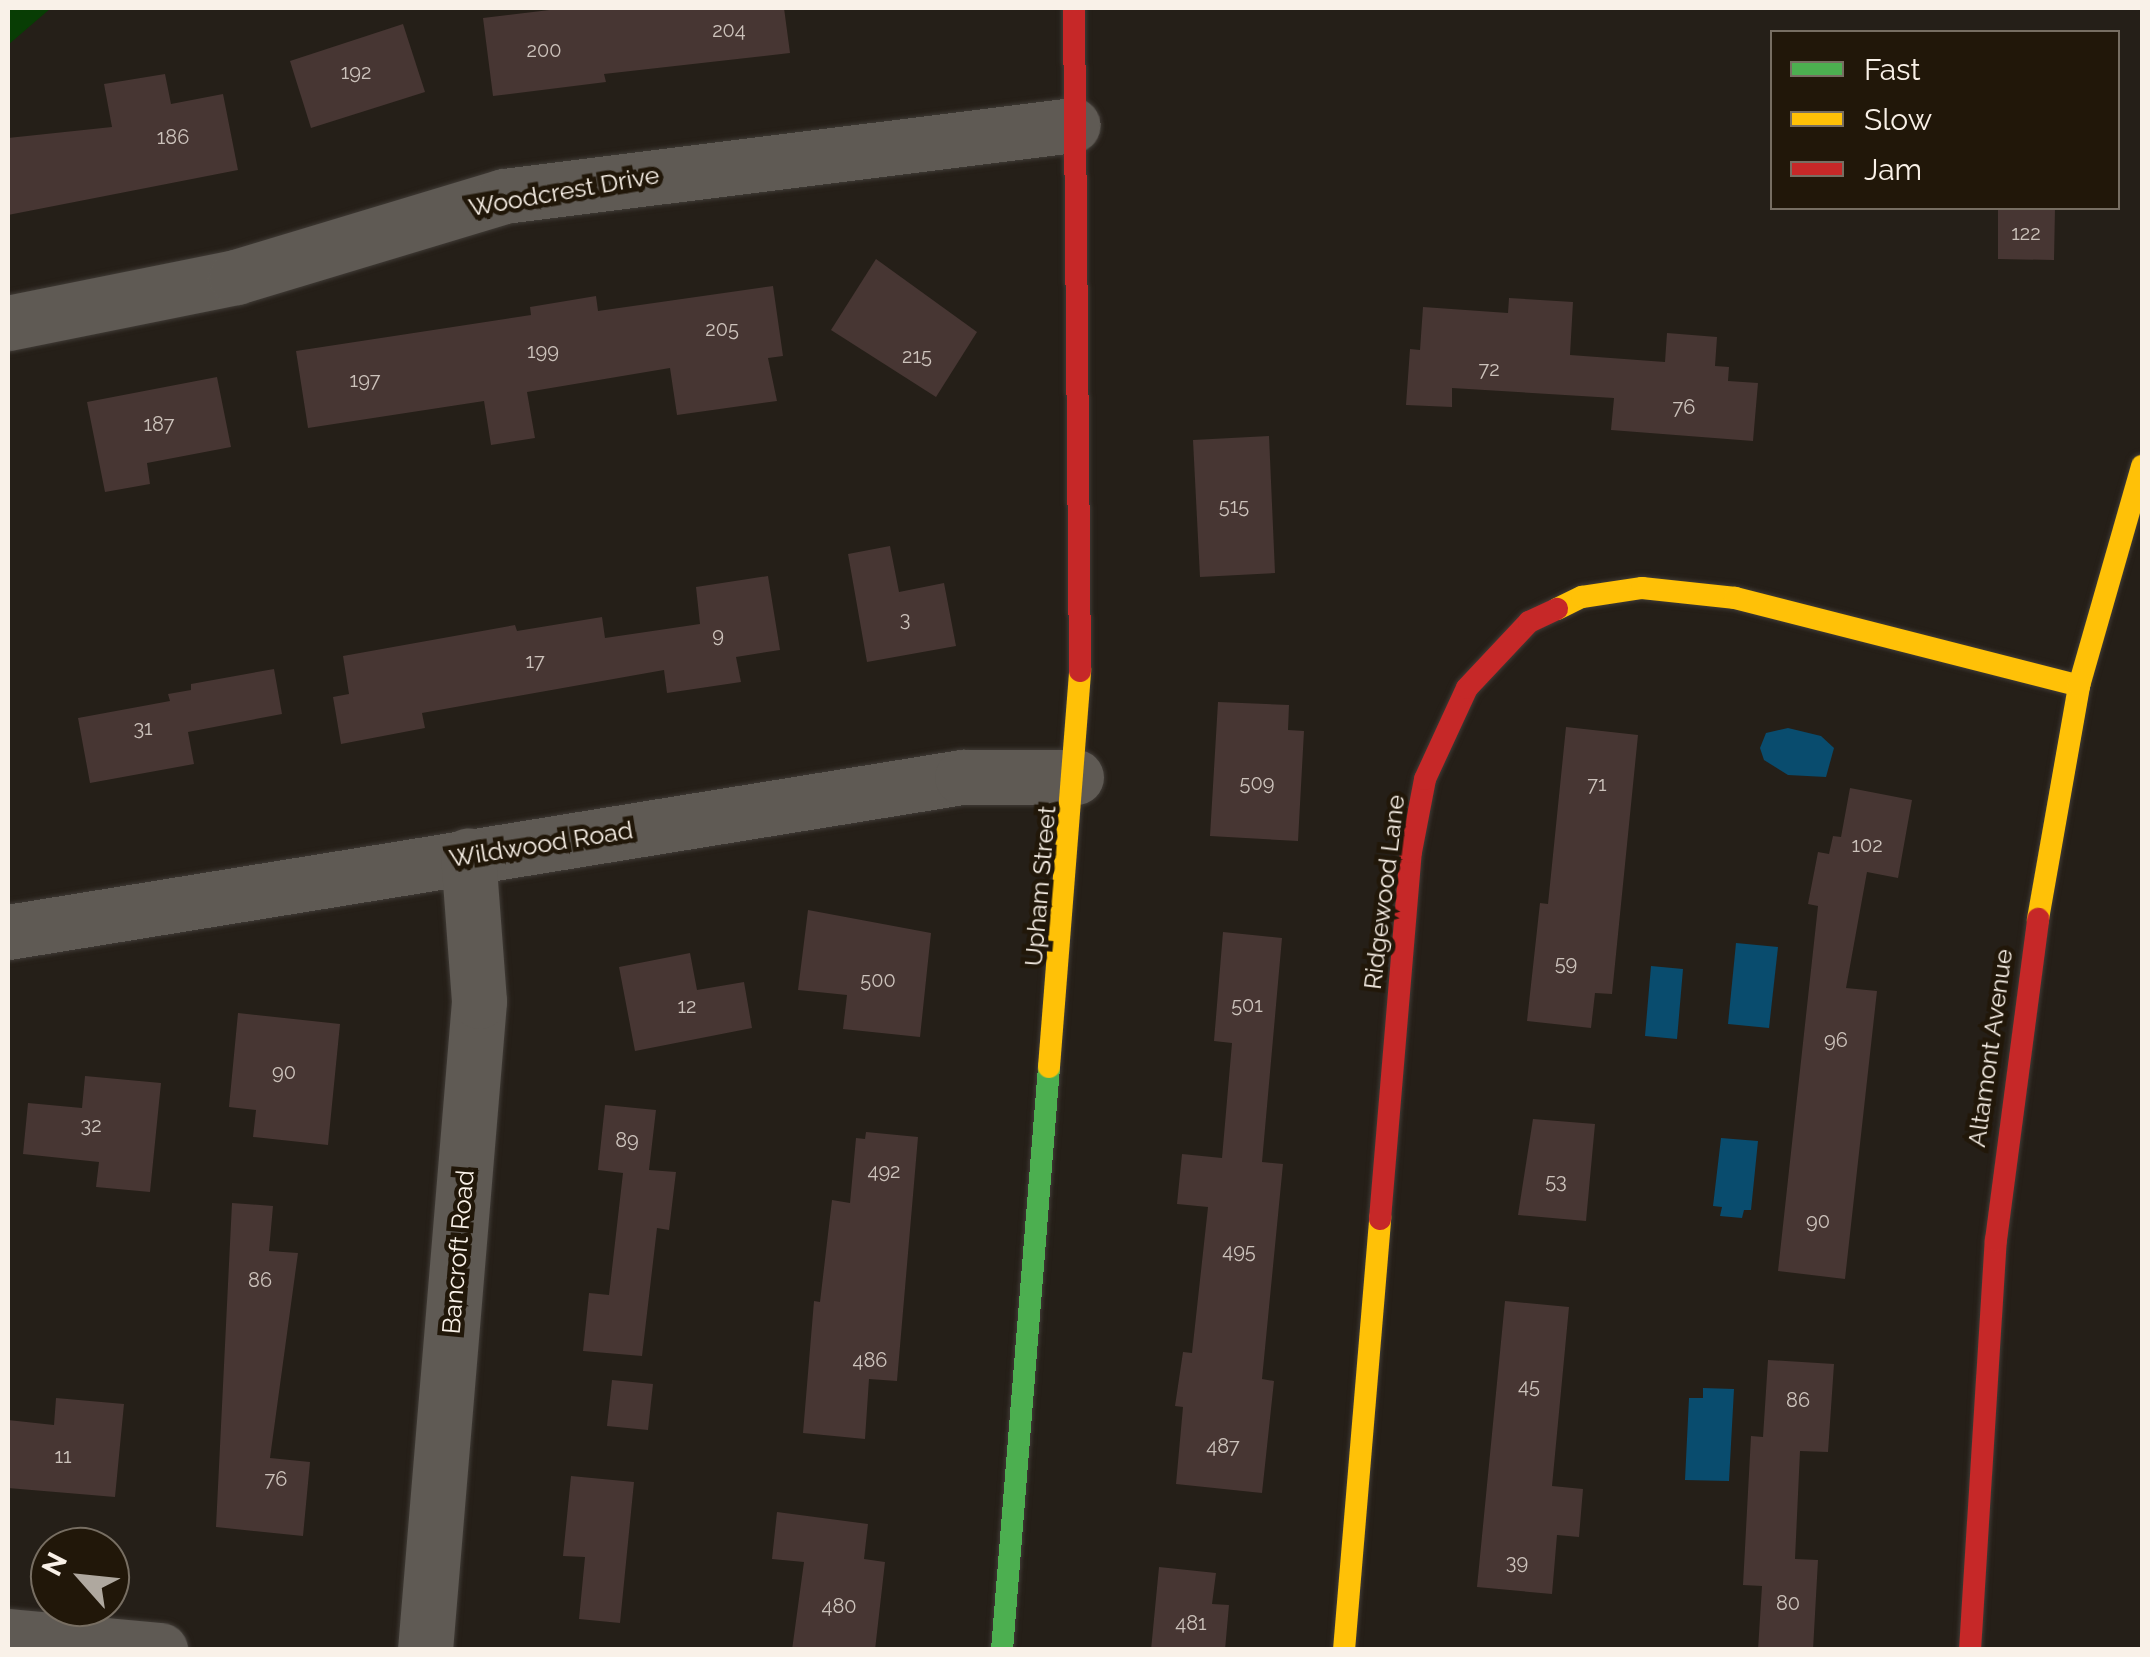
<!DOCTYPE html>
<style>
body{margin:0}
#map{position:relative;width:2150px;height:1657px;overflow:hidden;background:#251f18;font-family:Raleway,sans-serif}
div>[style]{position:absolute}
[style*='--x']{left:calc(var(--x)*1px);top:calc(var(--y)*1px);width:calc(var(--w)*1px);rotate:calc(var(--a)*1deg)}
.green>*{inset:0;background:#083d04}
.water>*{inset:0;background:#094c6e}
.building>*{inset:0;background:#473633}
.roads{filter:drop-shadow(0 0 2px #403b36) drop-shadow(0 0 2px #403b36)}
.street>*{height:55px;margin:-27.5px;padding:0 27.5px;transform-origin:27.5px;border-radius:27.5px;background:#5f5a54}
.fast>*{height:22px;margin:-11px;padding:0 11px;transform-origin:11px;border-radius:11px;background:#4caf50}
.slow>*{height:22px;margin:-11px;padding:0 11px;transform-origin:11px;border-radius:11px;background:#ffc107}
.jam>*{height:22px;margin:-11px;padding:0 11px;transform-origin:11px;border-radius:11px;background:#c62828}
span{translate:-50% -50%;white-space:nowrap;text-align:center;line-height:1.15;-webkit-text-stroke:9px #211709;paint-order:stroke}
.number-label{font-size:20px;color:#ccc2bb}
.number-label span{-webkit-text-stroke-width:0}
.street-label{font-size:25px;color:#f9f1e8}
.frame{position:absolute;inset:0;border:10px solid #f9f1e8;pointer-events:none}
.legend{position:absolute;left:1770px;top:30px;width:350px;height:180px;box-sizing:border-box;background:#211709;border:2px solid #776e62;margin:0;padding:12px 18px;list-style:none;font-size:30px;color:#f9f1e8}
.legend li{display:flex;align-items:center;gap:20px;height:50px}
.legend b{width:50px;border:2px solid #776e62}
.north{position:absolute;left:30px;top:1527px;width:100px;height:100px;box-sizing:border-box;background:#211709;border:2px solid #776e62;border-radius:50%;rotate:297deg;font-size:28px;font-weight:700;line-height:40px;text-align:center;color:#f9f1e8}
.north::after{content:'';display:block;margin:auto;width:35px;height:45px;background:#afa89f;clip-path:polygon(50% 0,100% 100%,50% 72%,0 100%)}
</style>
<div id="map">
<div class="green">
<i style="clip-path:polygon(8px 8px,51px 8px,8px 45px)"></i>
</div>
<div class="water">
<i style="clip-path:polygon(1788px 728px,1821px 736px,1834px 748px,1826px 777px,1788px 775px,1764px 760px,1760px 748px,1766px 733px)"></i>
<i style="clip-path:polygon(1736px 943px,1778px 947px,1769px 1028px,1728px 1024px)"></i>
<i style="clip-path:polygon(1651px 966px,1683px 969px,1677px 1039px,1645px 1036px)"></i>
<i style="clip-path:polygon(1721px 1138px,1758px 1141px,1751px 1210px,1744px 1210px,1742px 1218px,1720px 1216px,1722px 1207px,1713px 1206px)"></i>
<i style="clip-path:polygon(1703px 1388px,1734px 1389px,1729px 1481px,1685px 1480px,1689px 1398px,1703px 1398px)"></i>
</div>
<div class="building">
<i style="clip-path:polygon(566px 8px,784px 8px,790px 53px,604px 74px,606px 82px,493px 96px,483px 18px)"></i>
<i style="clip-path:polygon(403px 24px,425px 92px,311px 128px,290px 61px)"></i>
<i style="clip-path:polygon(165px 74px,171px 104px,223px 94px,238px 170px,8px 215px,8px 138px,112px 127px,104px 84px)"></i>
<i style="clip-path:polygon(1998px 208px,2055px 208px,2054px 260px,1998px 259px)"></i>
<i style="clip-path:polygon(876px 259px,977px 332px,936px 397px,831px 330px)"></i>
<i style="clip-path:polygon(773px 286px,783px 356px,768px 358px,777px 401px,677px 415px,670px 368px,527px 392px,535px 438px,491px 445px,484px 401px,308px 428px,296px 351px,531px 315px,530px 307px,596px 296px,598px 311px)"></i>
<i style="clip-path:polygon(1509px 298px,1573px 302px,1570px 355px,1665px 362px,1667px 333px,1717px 337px,1715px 366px,1729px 367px,1728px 381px,1758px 383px,1753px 441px,1611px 430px,1614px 398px,1452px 388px,1452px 407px,1406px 405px,1410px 349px,1420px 350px,1423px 307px,1508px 313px)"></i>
<i style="clip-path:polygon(217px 377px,231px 447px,147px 463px,150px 484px,105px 492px,87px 402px)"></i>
<i style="clip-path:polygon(1269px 436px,1275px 573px,1200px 577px,1193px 440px)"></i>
<i style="clip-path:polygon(890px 546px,899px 592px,944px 583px,956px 646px,867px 662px,848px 554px)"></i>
<i style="clip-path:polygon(768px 576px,780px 650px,736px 657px,741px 682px,667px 693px,664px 670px,422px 713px,425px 728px,341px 744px,333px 697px,349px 694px,343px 656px,515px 625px,517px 631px,602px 617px,605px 638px,700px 624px,696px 587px)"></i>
<i style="clip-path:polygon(274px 669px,282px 714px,188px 732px,194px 764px,90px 783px,78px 718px,170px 701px,168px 694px,191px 690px,191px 684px)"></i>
<i style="clip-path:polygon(1218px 702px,1289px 705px,1288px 730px,1304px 731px,1298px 841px,1210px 836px)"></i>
<i style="clip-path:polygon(1566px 727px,1638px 735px,1612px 994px,1595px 993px,1591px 1028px,1527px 1021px,1540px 903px,1548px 904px)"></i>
<i style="clip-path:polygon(1850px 788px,1912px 800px,1898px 878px,1867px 872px,1846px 988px,1877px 991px,1845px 1279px,1778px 1271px,1818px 906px,1808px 904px,1818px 852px,1829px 854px,1833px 836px,1841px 837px)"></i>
<i style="clip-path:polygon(808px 910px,931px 933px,920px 1037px,843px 1029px,847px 995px,798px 990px)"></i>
<i style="clip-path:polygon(1223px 932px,1282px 938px,1262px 1162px,1283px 1164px,1262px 1379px,1274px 1381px,1262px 1493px,1176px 1484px,1183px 1407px,1175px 1406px,1183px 1352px,1192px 1353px,1208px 1207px,1177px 1204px,1182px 1154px,1222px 1158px,1232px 1043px,1214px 1041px)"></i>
<i style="clip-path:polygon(690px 953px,697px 990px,744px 982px,752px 1028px,635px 1051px,619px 967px)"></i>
<i style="clip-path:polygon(238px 1013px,340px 1024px,328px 1145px,253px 1137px,256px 1110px,229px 1107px)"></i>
<i style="clip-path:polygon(85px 1076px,161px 1083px,150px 1192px,96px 1187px,99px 1162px,23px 1154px,28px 1103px,82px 1108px)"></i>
<i style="clip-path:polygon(605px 1105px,656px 1110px,649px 1170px,676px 1172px,669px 1230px,657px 1228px,642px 1356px,583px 1351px,589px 1293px,609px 1295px,623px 1173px,598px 1170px)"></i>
<i style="clip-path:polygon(1533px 1119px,1595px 1124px,1586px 1221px,1518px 1215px)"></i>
<i style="clip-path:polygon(866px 1132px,918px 1137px,897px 1381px,869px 1379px,865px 1439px,803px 1433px,814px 1301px,820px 1302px,832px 1200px,850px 1203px,856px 1138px,865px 1139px)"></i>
<i style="clip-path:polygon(232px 1203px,273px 1206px,269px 1251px,298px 1253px,270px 1458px,310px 1462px,303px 1536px,216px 1527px)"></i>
<i style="clip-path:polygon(1505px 1301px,1569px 1307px,1552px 1486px,1583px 1489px,1579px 1537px,1557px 1535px,1552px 1594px,1477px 1587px)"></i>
<i style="clip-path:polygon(1768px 1360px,1834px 1364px,1828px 1452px,1800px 1451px,1795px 1559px,1818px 1560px,1813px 1650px,1758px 1650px,1762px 1586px,1743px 1585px,1751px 1436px,1763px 1437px)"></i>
<i style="clip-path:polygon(612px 1380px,653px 1384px,648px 1430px,607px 1426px)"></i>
<i style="clip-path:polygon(56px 1398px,124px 1404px,115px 1497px,8px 1488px,8px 1420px,54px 1425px)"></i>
<i style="clip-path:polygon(571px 1476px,634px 1482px,620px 1623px,579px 1619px,585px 1557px,563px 1556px)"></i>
<i style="clip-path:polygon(777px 1512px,868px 1524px,864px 1559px,885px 1562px,875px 1650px,792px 1650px,804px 1562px,772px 1559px)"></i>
<i style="clip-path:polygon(1159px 1567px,1216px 1573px,1212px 1604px,1229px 1605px,1225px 1650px,1151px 1650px)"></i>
</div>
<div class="roads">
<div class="street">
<i style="--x:8;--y:323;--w:233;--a:-11.4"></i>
<i style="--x:236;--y:277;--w:280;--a:-16.8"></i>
<i style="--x:504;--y:196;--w:573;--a:-7.11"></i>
<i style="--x:8;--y:932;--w:967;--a:-9.23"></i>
<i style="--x:962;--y:777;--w:114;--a:0"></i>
<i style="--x:8;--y:1636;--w:153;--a:5.3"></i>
<i style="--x:425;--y:1650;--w:651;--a:-85.24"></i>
<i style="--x:479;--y:1001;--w:146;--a:-94.3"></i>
</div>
<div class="fast">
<i style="--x:1002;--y:1650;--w:585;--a:-85.39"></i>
</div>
<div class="slow">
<i style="--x:1557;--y:609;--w:28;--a:-26"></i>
<i style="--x:1582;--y:597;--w:61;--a:-8.5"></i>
<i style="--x:1642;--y:588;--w:94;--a:6.1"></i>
<i style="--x:1735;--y:598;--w:355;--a:14.3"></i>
<i style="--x:2038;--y:919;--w:237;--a:-80"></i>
<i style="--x:2079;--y:686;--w:229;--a:-74"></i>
<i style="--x:1049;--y:1067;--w:397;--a:-85.5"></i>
<i style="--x:1344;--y:1650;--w:433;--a:-85.2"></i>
</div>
<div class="jam">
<i style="--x:1074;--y:8;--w:663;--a:89.48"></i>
<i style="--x:1380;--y:1219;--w:368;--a:-85.2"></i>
<i style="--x:1411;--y:852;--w:74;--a:-79.1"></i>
<i style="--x:1425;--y:779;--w:100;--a:-65.2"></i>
<i style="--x:1467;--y:688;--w:91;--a:-46.8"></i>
<i style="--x:1529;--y:622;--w:31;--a:-25"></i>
<i style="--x:1970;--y:1650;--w:411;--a:-86.4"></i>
<i style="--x:1996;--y:1240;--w:324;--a:-82.5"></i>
</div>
</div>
<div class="number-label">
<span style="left:729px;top:30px">204</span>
<span style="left:544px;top:50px">200</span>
<span style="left:356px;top:72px">192</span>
<span style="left:173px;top:137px">186</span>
<span style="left:2026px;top:233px">122</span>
<span style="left:722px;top:329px">205</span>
<span style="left:543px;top:351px">199</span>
<span style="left:917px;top:356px">215</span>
<span style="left:1489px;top:369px">72</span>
<span style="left:365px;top:380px">197</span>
<span style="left:1684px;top:407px">76</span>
<span style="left:159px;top:424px">187</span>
<span style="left:1234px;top:506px">515</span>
<span style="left:905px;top:619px">3</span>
<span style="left:718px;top:635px">9</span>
<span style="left:535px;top:661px">17</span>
<span style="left:143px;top:728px">31</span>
<span style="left:1257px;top:783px">509</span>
<span style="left:1597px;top:784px">71</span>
<span style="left:1867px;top:845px">102</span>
<span style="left:1566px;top:963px">59</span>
<span style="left:878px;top:980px">500</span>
<span style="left:1247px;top:1005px">501</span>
<span style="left:687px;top:1006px">12</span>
<span style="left:1836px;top:1040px">96</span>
<span style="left:284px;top:1072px">90</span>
<span style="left:91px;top:1125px">32</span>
<span style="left:627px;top:1140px">89</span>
<span style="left:884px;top:1171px">492</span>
<span style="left:1556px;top:1181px">53</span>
<span style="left:1818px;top:1221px">90</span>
<span style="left:1239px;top:1251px">495</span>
<span style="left:260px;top:1280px">86</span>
<span style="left:870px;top:1360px">486</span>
<span style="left:1529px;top:1386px">45</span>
<span style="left:1798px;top:1400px">86</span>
<span style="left:1223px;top:1446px">487</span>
<span style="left:63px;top:1456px">11</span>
<span style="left:276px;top:1479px">76</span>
<span style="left:1517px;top:1562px">39</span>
<span style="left:1788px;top:1603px">80</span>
<span style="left:839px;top:1606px">480</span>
<span style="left:1191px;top:1623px">481</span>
</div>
<div class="street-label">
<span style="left:564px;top:191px;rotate:-10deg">Woodcrest Drive</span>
<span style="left:541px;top:844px;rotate:-9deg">Wildwood Road</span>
<span style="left:1040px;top:886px;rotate:-85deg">Upham Street</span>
<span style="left:1384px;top:892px;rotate:-83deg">Ridgewood Lane</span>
<span style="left:1990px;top:1048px;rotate:-82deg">Altamont Avenue</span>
<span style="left:458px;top:1252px;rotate:-85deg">Bancroft Road</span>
</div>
<div class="frame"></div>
<ul class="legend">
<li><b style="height:12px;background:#4caf50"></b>Fast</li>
<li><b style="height:12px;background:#ffc107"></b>Slow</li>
<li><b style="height:12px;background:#c62828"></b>Jam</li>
</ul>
<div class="north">N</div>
</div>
